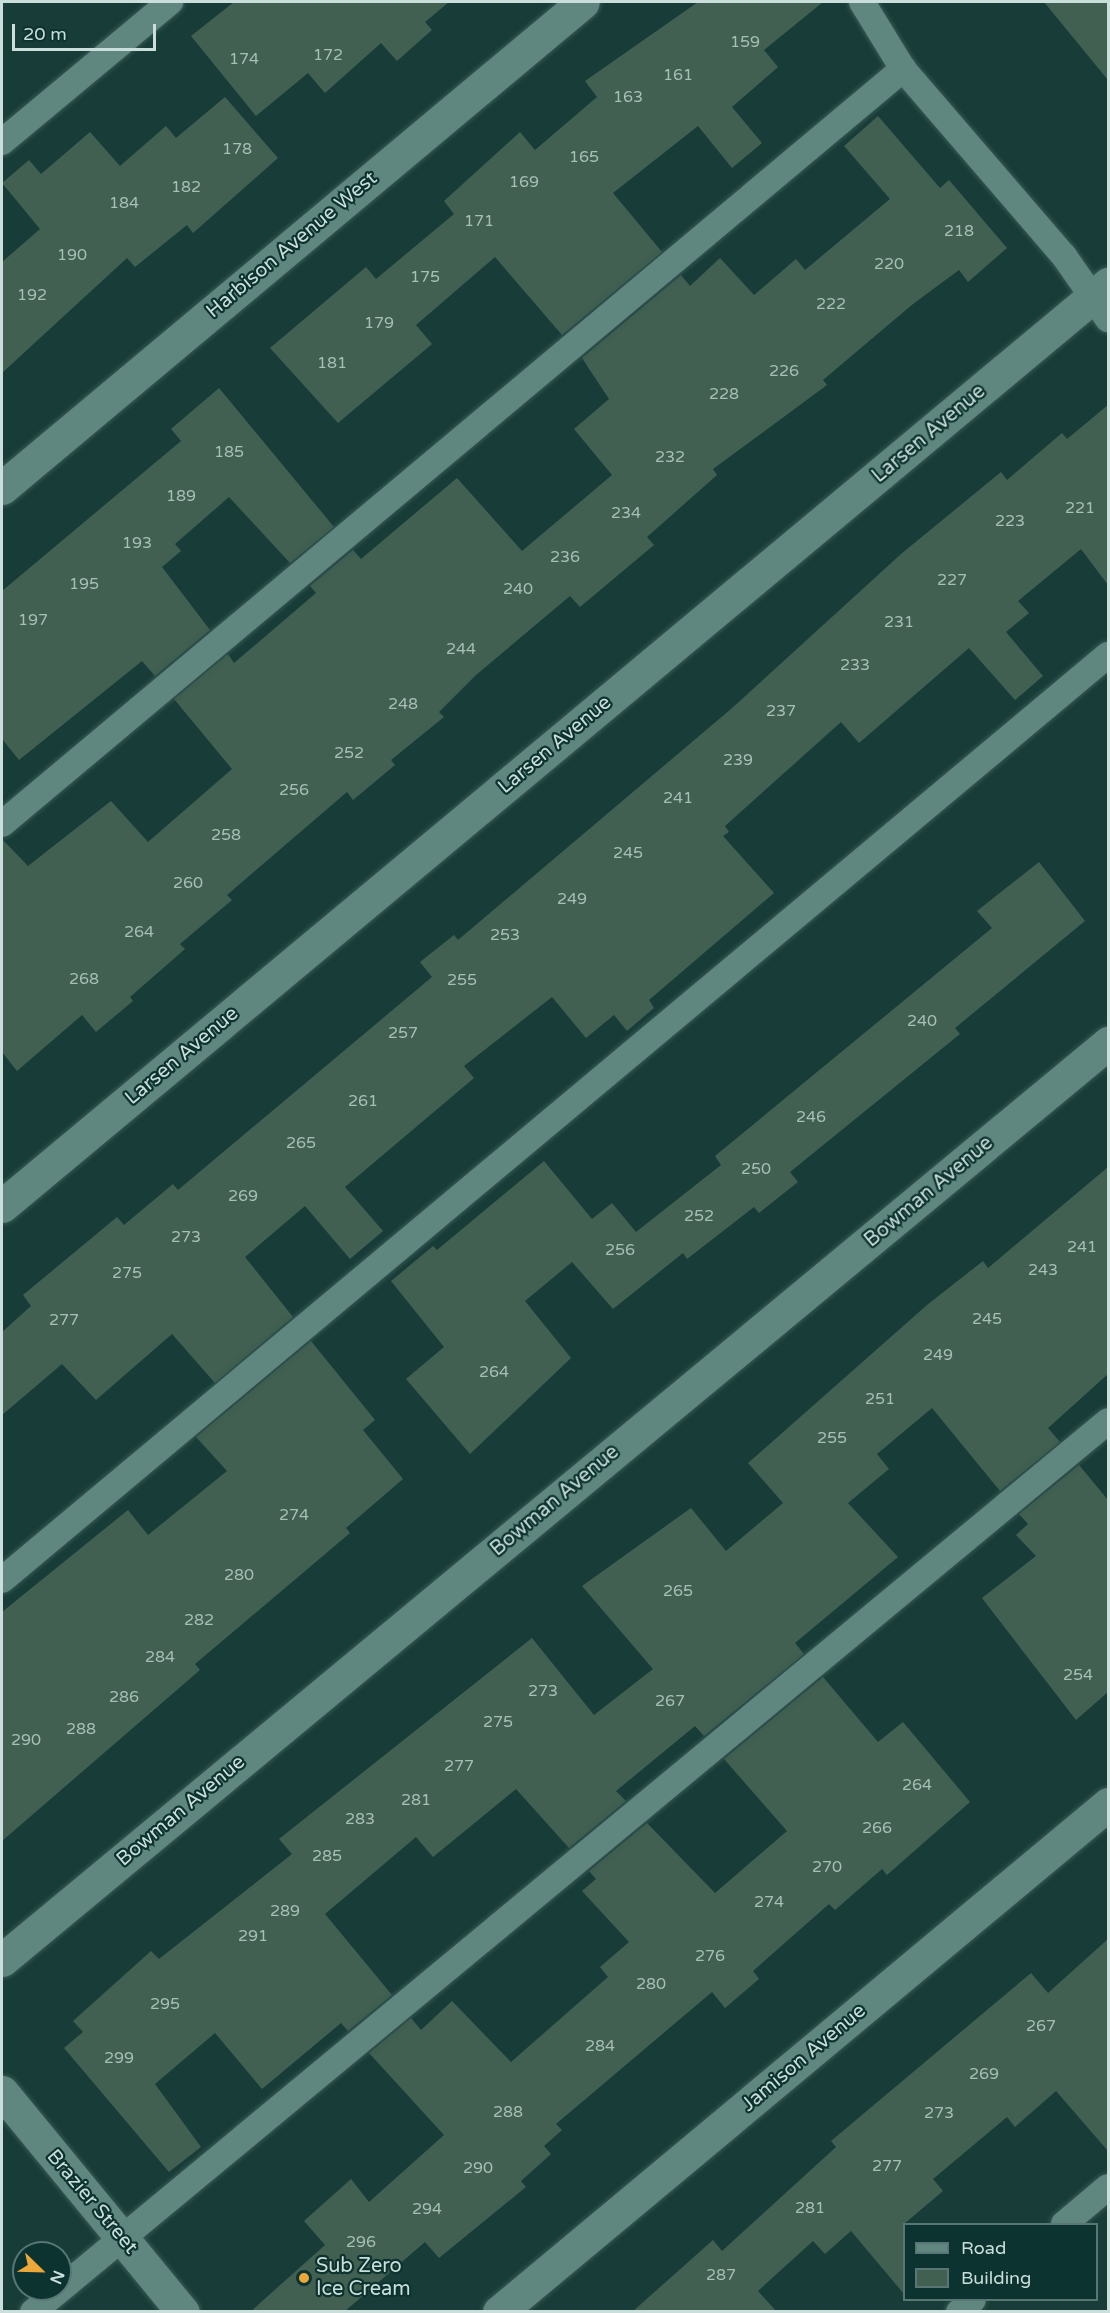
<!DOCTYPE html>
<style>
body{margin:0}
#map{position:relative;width:1110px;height:2313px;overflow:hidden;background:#183d39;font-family:"Varela Round",sans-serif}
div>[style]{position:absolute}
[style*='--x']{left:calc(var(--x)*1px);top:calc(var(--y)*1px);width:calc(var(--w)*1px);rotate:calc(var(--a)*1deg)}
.building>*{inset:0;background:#416051}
.roads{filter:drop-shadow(0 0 2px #395854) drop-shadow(0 0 2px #395854)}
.service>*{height:26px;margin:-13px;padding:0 13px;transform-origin:13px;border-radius:13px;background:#608680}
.minor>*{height:33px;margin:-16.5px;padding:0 16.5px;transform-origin:16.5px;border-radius:16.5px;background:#608680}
.dots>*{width:16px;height:16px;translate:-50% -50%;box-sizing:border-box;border:3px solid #0c332f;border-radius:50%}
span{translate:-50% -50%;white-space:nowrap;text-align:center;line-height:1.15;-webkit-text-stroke:4.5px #0c332f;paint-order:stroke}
.number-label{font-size:16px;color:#a8beb8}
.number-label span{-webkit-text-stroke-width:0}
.street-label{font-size:20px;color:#cadedb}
.poi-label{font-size:20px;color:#cadedb}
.left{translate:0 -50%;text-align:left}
.frame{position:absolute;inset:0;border:3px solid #cadedb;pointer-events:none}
.legend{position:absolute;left:903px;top:2223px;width:195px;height:78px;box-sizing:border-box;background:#0c332f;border:2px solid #587774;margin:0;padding:8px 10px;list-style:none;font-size:18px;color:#cadedb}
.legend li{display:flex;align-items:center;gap:12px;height:30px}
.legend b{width:30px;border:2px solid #587774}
.north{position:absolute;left:12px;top:2241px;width:60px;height:60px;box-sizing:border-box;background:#0c332f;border:2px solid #587774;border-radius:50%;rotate:113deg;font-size:16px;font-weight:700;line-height:24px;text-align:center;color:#cadedb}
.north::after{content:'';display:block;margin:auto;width:21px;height:27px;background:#eca93a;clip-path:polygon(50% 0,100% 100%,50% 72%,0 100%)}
.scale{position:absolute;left:12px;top:24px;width:144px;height:27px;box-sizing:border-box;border:3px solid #cadedb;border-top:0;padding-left:8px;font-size:18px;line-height:21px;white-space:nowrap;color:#cadedb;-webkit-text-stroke:4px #0c332f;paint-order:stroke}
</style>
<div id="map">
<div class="building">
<i style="clip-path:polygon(234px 2px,449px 2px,425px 22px,432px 30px,397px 61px,381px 43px,325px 93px,308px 73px,256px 116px,191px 36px)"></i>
<i style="clip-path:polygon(698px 2px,823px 2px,764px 50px,778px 67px,732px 107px,762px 143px,732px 168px,698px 126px,613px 193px,662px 252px,562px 335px,495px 257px,416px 325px,432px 344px,338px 423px,270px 348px,366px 267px,376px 279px,454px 214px,444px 201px,520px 132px,535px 150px,597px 97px,585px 81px)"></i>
<i style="clip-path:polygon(1044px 2px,1108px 2px,1108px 80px)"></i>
<i style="clip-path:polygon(225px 97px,278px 158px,193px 233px,187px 225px,135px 267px,127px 258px,2px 373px,2px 262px,40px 229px,2px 183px,29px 160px,41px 174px,90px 132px,120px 166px,166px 126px,176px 138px)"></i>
<i style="clip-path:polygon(878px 116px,940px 188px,949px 180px,1007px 248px,968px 282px,959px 270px,913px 304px,823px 380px,827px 385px,713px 469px,717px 475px,647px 537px,654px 545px,580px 607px,570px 596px,476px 675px,439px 712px,444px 717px,391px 760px,395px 765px,353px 800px,347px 792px,227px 895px,232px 900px,180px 944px,185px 949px,130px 997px,133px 1001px,96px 1032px,82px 1015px,17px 1071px,2px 1052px,2px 839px,28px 866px,111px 801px,148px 842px,232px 769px,174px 699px,228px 654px,234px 663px,316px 593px,310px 586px,353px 550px,361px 559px,457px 478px,522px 551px,612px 475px,574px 429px,609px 399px,582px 358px,681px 275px,690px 286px,720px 258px,754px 295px,796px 259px,805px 270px,890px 199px,844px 146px)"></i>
<i style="clip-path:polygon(219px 388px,334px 527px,290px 563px,229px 497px,175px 544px,181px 551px,162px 567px,210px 630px,155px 676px,142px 661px,19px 760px,2px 739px,2px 591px,181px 441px,171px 429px)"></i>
<i style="clip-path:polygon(1108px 405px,1108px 585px,1081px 549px,1018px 601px,1029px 613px,1006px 632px,1043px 676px,1015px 700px,969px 648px,859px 743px,841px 722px,725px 826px,729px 832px,723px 836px,774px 893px,649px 1000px,654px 1008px,627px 1031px,614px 1015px,586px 1038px,552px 997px,464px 1066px,474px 1078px,345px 1187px,383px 1231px,350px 1259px,305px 1206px,245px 1257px,293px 1317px,215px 1383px,172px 1334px,96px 1400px,62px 1364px,2px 1415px,2px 1332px,31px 1306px,23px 1295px,117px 1217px,124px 1225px,173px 1184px,178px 1190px,432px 977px,420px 962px,454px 935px,458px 940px,731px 709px,901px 554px,1001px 472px,1007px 480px,1062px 433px,1067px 439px)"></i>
<i style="clip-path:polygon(1039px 862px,1085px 921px,955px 1028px,960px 1034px,790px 1172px,798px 1182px,759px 1213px,754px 1207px,687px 1259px,683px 1253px,613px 1309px,572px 1262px,525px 1301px,571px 1358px,470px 1454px,406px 1379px,444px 1347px,391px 1281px,433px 1246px,437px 1250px,544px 1161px,592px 1219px,612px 1203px,636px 1232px,721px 1165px,715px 1156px,992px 928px,977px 911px)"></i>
<i style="clip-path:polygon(1108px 1167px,1108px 1374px,1048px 1428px,1060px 1442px,1000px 1491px,932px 1408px,877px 1454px,889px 1469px,848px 1503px,898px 1557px,795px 1643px,804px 1654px,704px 1736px,695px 1726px,616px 1791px,626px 1801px,569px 1848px,516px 1789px,433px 1857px,416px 1837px,325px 1914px,392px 1995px,348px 2031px,341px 2023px,262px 2089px,215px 2033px,155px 2084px,201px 2147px,169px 2172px,64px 2048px,83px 2032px,73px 2021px,151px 1951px,159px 1959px,292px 1854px,279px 1839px,532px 1638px,594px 1715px,653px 1669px,582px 1586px,691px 1508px,726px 1551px,783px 1503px,748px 1463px,927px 1305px,983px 1261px,988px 1268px)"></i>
<i style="clip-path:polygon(311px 1341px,375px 1420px,363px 1430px,403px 1479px,346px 1528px,350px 1533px,195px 1664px,200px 1670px,2px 1841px,2px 1612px,128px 1510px,148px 1535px,227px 1471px,196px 1437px)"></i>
<i style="clip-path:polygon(1079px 1465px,1108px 1500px,1108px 1692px,1076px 1720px,982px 1598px,1036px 1556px,1016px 1535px,1028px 1524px,1019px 1514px)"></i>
<i style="clip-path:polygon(823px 1677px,878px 1742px,903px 1722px,970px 1802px,887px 1875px,882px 1869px,835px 1910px,829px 1904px,753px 1971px,759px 1979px,725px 2008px,712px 1992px,556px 2124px,562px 2130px,544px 2146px,551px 2154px,521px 2181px,526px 2187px,439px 2258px,425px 2242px,344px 2312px,250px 2312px,325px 2245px,304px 2221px,351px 2179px,369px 2202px,444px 2135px,369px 2053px,411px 2018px,421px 2030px,452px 2001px,511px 2062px,608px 1977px,600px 1967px,629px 1942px,582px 1891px,596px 1879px,589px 1871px,647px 1823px,715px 1893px,787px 1831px,724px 1759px)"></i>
<i style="clip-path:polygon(1108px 1939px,1108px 2151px,1056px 2091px,1015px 2127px,1007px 2117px,933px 2179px,943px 2191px,904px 2224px,904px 2294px,851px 2231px,825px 2254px,813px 2241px,758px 2291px,777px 2312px,632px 2312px,713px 2240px,722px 2251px,836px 2147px,831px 2141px,1031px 1973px,1048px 1993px)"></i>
</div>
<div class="roads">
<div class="service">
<i style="--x:862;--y:2;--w:79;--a:58.5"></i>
<i style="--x:903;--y:69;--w:247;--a:49.3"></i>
<i style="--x:1064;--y:256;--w:77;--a:55.1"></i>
<i style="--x:2;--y:142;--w:219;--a:-39.8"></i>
<i style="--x:2;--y:824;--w:1176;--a:-39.96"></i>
<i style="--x:2;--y:1580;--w:1442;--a:-39.91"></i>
<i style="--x:1064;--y:2224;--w:57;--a:-40.1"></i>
<i style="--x:33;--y:2312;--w:1396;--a:-39.65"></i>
<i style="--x:959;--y:2312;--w:18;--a:-41"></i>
</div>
<div class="minor">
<i style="--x:2;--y:488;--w:757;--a:-39.91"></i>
<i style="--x:2;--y:1206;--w:1440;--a:-39.82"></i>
<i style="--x:2;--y:1960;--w:1437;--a:-39.66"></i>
<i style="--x:2;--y:2092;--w:285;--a:50.6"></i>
<i style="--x:499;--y:2312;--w:793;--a:-39.83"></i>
</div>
</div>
<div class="dots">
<i style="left:304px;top:2278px;background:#eca93a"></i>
</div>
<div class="number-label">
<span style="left:745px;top:42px">159</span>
<span style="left:328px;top:55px">172</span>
<span style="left:244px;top:59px">174</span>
<span style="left:678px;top:75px">161</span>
<span style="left:628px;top:97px">163</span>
<span style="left:237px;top:149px">178</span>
<span style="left:584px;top:157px">165</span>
<span style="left:524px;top:182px">169</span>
<span style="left:186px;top:187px">182</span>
<span style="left:124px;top:203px">184</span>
<span style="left:479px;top:221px">171</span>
<span style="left:959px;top:231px">218</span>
<span style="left:72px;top:255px">190</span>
<span style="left:889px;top:264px">220</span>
<span style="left:425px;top:277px">175</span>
<span style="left:32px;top:295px">192</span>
<span style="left:831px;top:304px">222</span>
<span style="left:379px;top:323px">179</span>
<span style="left:332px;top:363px">181</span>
<span style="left:784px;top:371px">226</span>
<span style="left:724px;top:394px">228</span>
<span style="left:229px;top:452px">185</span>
<span style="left:670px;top:457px">232</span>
<span style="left:181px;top:496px">189</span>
<span style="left:1080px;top:508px">221</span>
<span style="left:626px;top:513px">234</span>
<span style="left:1010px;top:521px">223</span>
<span style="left:137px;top:543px">193</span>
<span style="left:565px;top:557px">236</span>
<span style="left:952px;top:580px">227</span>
<span style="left:84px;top:584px">195</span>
<span style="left:518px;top:589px">240</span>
<span style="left:33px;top:620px">197</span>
<span style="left:899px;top:622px">231</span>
<span style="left:461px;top:649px">244</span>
<span style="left:855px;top:665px">233</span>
<span style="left:403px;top:704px">248</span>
<span style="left:781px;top:711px">237</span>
<span style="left:349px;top:753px">252</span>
<span style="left:738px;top:760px">239</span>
<span style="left:294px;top:790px">256</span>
<span style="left:678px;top:798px">241</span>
<span style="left:226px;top:835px">258</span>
<span style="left:628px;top:853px">245</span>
<span style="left:188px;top:883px">260</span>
<span style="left:572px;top:899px">249</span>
<span style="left:139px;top:932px">264</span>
<span style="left:505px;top:935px">253</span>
<span style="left:84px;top:979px">268</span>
<span style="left:462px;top:980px">255</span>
<span style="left:922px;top:1021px">240</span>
<span style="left:403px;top:1033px">257</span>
<span style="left:363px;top:1101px">261</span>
<span style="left:811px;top:1117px">246</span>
<span style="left:301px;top:1143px">265</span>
<span style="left:756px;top:1169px">250</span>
<span style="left:243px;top:1196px">269</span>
<span style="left:699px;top:1216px">252</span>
<span style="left:186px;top:1237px">273</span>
<span style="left:1082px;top:1247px">241</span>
<span style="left:620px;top:1250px">256</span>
<span style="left:1043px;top:1270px">243</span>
<span style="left:127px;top:1273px">275</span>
<span style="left:987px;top:1319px">245</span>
<span style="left:64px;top:1320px">277</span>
<span style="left:938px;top:1355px">249</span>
<span style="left:494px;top:1372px">264</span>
<span style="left:880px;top:1399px">251</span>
<span style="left:832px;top:1438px">255</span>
<span style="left:294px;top:1515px">274</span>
<span style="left:239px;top:1575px">280</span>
<span style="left:678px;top:1591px">265</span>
<span style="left:199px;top:1620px">282</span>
<span style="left:160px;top:1657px">284</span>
<span style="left:1078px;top:1675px">254</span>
<span style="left:543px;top:1691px">273</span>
<span style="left:124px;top:1697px">286</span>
<span style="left:670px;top:1701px">267</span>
<span style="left:498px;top:1722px">275</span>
<span style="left:81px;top:1729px">288</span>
<span style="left:26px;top:1740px">290</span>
<span style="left:459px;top:1766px">277</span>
<span style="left:917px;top:1785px">264</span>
<span style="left:416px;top:1800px">281</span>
<span style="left:360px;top:1819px">283</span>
<span style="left:877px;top:1828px">266</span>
<span style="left:327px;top:1856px">285</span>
<span style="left:827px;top:1867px">270</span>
<span style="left:769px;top:1902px">274</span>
<span style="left:285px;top:1911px">289</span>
<span style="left:253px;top:1936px">291</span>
<span style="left:710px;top:1956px">276</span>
<span style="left:651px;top:1984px">280</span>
<span style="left:165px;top:2004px">295</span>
<span style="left:1041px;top:2026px">267</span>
<span style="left:600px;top:2046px">284</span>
<span style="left:119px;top:2058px">299</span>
<span style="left:984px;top:2074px">269</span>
<span style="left:508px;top:2112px">288</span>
<span style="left:939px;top:2113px">273</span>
<span style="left:887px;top:2166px">277</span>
<span style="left:478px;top:2168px">290</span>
<span style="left:810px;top:2208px">281</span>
<span style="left:427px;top:2209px">294</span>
<span style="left:361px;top:2242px">296</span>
<span style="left:721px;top:2275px">287</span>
</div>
<div class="street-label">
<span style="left:292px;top:245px;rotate:-40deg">Harbison Avenue West</span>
<span style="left:929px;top:434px;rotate:-40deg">Larsen Avenue</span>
<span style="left:555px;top:745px;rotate:-40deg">Larsen Avenue</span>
<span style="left:182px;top:1056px;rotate:-40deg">Larsen Avenue</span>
<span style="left:929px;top:1192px;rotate:-40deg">Bowman Avenue</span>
<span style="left:555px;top:1501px;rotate:-40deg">Bowman Avenue</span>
<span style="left:181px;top:1811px;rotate:-40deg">Bowman Avenue</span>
<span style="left:804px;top:2058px;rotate:-40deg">Jamison Avenue</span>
<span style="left:92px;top:2202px;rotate:50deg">Brazier Street</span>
</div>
<div class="poi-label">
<span class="left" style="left:316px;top:2278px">Sub Zero<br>Ice Cream</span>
</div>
<div class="frame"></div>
<ul class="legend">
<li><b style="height:8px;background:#608680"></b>Road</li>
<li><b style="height:16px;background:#416051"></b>Building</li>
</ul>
<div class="north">N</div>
<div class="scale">20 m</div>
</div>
